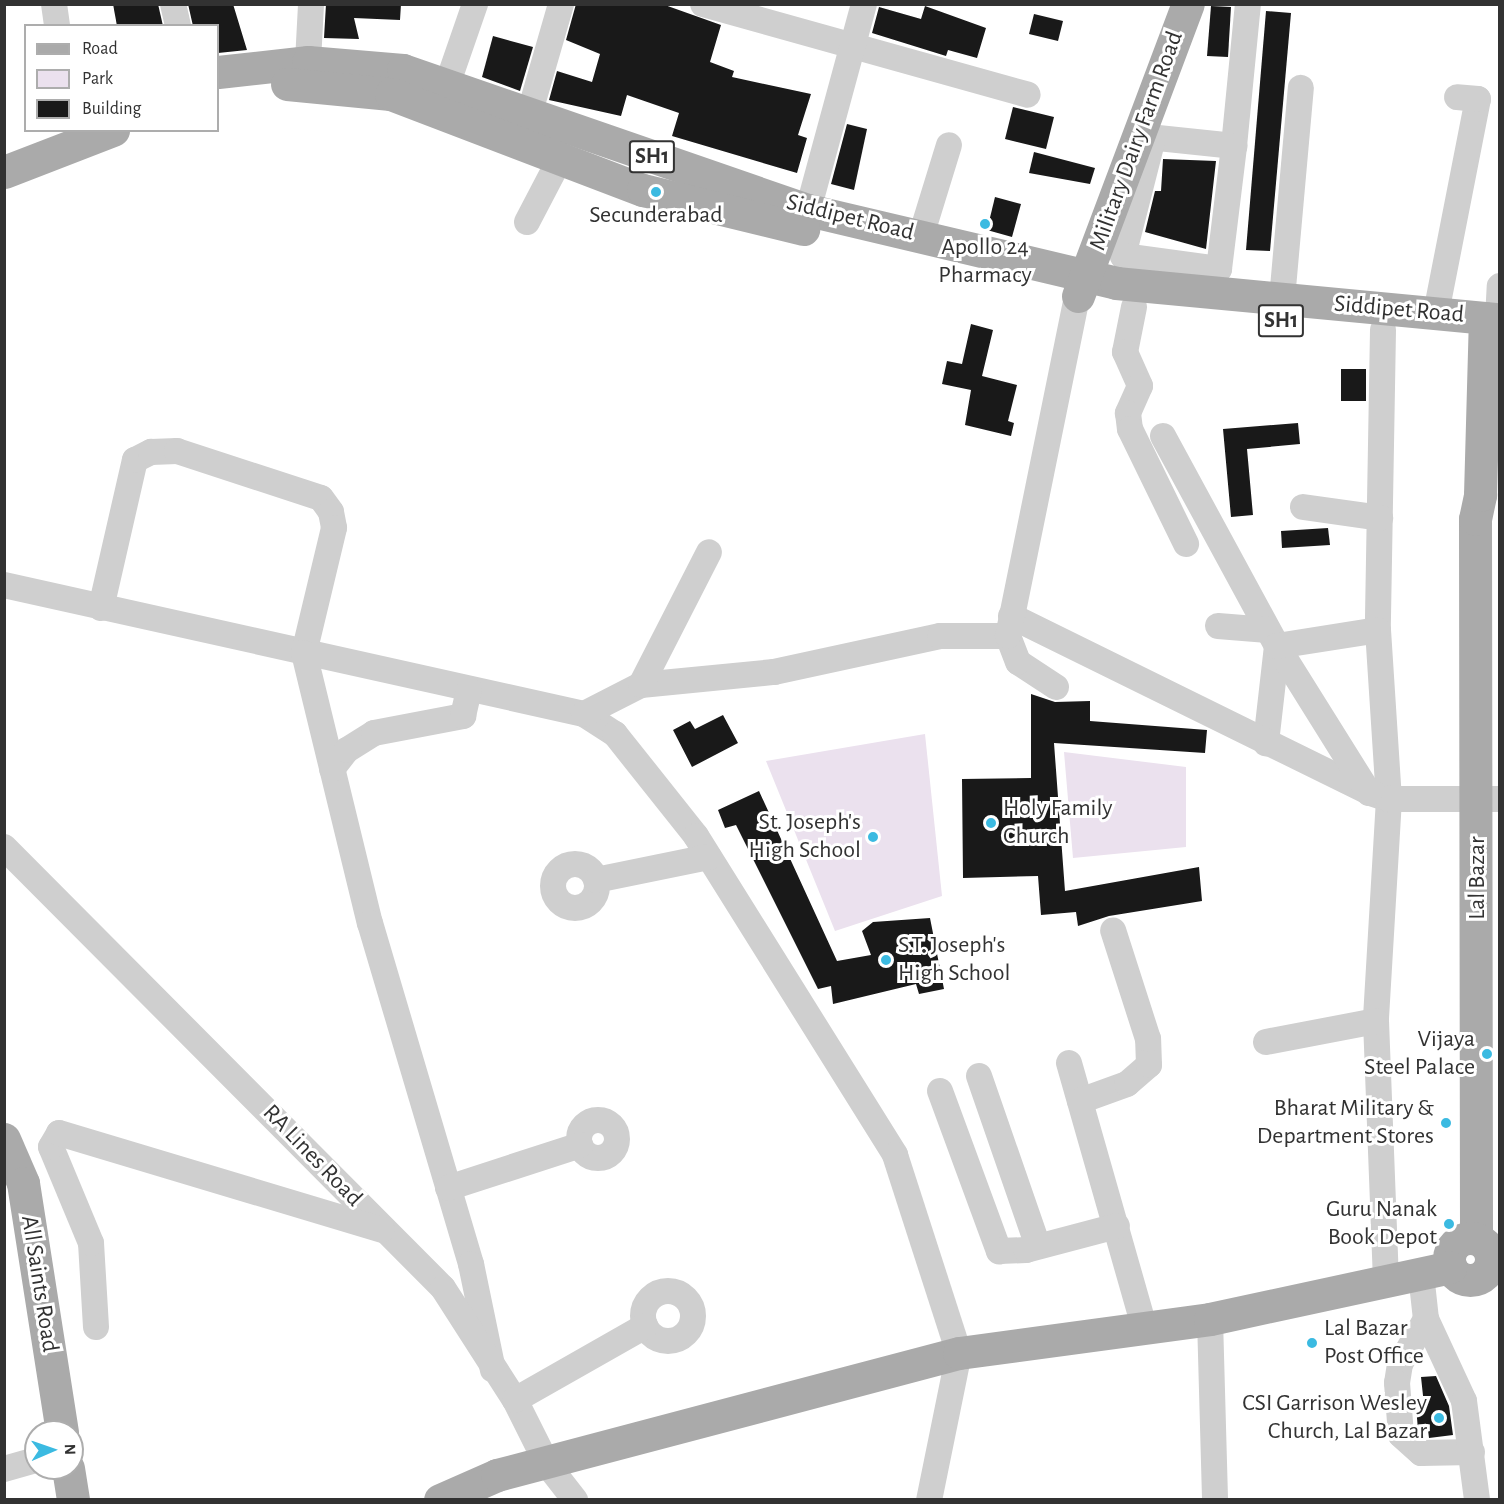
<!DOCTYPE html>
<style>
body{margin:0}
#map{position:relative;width:1504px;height:1504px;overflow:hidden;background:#fff;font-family:"Alegreya Sans",sans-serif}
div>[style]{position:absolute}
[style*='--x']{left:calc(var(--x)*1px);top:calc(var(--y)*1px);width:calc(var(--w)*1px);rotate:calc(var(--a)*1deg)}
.green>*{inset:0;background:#ebe1ee}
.building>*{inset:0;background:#191919}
.minor>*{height:26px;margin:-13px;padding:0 13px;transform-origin:13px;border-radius:13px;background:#cfcfcf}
.minor>.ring{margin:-13px;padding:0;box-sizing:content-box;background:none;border:26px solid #cfcfcf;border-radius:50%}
.major>*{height:33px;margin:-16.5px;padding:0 16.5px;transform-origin:16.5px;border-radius:16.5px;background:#aaa}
.major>.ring{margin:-16.5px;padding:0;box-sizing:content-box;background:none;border:33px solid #aaa;border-radius:50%}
.dots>*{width:16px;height:16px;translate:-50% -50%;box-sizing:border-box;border:3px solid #fff;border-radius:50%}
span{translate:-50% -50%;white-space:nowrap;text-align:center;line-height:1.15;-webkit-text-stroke:6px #fff;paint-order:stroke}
.shield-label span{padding:2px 4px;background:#fff;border:2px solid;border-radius:4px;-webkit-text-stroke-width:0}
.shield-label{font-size:22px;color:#323232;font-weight:700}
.street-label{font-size:24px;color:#323232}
.poi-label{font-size:24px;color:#323232}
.left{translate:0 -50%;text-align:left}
.right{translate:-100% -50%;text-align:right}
.frame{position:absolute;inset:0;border:6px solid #323232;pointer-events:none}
.legend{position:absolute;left:24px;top:24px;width:195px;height:108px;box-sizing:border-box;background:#fff;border:2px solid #adadad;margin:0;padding:8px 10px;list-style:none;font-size:18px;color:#323232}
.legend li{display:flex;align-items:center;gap:12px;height:30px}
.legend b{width:30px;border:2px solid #adadad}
.north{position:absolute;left:24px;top:1420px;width:60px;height:60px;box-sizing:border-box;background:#fff;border:2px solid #adadad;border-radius:50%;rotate:88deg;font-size:16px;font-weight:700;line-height:24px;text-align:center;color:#323232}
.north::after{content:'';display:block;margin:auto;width:21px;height:27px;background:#3bbae1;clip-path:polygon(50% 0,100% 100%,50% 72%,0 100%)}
</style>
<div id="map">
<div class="green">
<i style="clip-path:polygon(925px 734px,942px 896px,835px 931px,766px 761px)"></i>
<i style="clip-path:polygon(1064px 752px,1186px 767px,1186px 847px,1073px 858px)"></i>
</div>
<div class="building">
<i style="clip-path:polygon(113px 4px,158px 4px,163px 26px,117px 26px)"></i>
<i style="clip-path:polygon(188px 4px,233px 4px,247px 50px,218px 53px,218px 26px,193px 26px)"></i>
<i style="clip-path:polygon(326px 4px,401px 4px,400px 20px,354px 18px,359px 39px,324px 38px)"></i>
<i style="clip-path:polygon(576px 4px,662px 4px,721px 25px,710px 62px,734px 71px,732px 77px,811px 94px,798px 135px,807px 138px,797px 173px,672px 136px,679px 113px,627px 95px,621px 116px,549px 100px,557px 71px,592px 82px,600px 54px,566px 40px)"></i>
<i style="clip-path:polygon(925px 6px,986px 28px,977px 58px,948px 50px,946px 56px,872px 33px,879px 7px,921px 19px)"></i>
<i style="clip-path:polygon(1211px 6px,1231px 7px,1228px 57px,1207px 56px)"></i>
<i style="clip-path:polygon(1266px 11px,1291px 13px,1270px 251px,1246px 250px)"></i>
<i style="clip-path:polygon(1034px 14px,1063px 21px,1058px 41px,1029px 34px)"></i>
<i style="clip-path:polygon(493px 36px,533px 47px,520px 91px,482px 77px)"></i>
<i style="clip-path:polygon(1013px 107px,1054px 117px,1046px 149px,1005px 139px)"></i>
<i style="clip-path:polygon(847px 124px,867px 129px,854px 190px,831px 184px)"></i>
<i style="clip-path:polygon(1034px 152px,1095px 168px,1090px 184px,1029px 173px)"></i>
<i style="clip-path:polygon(1163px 159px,1216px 161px,1206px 249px,1145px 232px,1155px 191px,1161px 191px)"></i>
<i style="clip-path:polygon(995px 197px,1021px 204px,1012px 237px,987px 230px)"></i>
<i style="clip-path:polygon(971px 324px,993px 330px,982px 376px,1017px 385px,1008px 421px,1014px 423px,1011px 436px,965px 425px,971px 390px,942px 384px,947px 361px,962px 364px)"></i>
<i style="clip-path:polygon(1341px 369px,1366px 369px,1366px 401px,1341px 401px)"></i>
<i style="clip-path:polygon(1298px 423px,1300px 444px,1247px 449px,1253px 515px,1231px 517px,1223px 429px)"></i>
<i style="clip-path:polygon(1328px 528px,1330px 545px,1282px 548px,1281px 531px)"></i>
<i style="clip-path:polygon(1031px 694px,1055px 702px,1090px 701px,1090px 721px,1207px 730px,1205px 753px,1054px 743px,1065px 891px,1199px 867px,1202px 901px,1109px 916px,1078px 926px,1076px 912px,1041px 915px,1038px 876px,963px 878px,962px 779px,1031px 778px)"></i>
<i style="clip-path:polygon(723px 715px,738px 743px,692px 767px,673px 730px,690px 721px,695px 729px)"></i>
<i style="clip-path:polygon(759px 791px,837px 961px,871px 955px,862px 931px,873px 922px,930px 918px,944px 989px,919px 994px,916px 984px,833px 1004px,831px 986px,818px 989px,736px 825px,725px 828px,718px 810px)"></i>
<i style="clip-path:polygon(1436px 1376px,1449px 1406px,1453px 1435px,1429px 1438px,1428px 1430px,1418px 1430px,1416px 1406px,1424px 1405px,1421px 1377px)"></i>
</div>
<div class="minor">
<i style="--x:54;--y:4;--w:22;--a:82"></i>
<i style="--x:173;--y:4;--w:23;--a:77"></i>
<i style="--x:703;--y:4;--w:337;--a:15.6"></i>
<i style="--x:308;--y:62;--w:58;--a:-87"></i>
<i style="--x:447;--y:85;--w:86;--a:-70.9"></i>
<i style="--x:529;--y:115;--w:116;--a:-73.9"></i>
<i style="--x:1139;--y:136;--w:96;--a:6"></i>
<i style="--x:1234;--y:146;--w:143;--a:-84.4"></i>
<i style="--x:1153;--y:138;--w:122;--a:104.3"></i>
<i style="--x:1123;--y:256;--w:97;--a:7.7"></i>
<i style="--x:1219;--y:269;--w:124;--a:-83"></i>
<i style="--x:808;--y:210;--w:213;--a:-74.8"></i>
<i style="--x:527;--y:222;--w:73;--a:-62.4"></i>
<i style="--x:921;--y:236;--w:95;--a:-72.9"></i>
<i style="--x:1282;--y:299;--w:212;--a:-84.9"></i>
<i style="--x:1134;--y:307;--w:46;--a:101.3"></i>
<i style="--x:1125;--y:352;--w:37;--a:66"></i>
<i style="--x:1140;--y:386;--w:30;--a:114"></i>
<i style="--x:1128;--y:413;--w:16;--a:83"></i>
<i style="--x:1130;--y:429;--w:128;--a:64"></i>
<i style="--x:1436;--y:313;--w:218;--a:-78.9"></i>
<i style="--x:1478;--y:99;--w:21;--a:-175"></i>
<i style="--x:1498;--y:319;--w:33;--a:-87"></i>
<i style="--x:1383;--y:330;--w:300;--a:91"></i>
<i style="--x:1378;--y:630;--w:169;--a:86.3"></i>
<i style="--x:1389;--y:799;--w:222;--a:93.4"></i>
<i style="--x:1376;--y:1021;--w:259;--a:87.8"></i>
<i style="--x:1163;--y:436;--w:239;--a:61.5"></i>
<i style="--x:1277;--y:646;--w:98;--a:96.5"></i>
<i style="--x:1303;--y:507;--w:78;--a:8.1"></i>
<i style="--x:4;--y:585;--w:594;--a:12.54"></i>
<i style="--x:584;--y:714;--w:37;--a:33"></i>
<i style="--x:615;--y:734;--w:130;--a:51.5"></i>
<i style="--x:696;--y:836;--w:376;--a:58"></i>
<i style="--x:895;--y:1155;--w:208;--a:72.1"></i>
<i style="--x:959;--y:1353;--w:150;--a:101.5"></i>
<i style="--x:101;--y:608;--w:152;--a:-77.1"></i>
<i style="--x:135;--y:460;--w:18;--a:-27"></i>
<i style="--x:151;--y:452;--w:26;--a:-2"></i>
<i style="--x:177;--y:451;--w:151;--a:18.1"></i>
<i style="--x:321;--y:498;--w:17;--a:54"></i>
<i style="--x:331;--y:512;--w:16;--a:79"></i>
<i style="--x:334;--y:528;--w:129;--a:103.5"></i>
<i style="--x:304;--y:653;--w:278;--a:76.3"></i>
<i style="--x:370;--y:923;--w:356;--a:73.5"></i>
<i style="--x:471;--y:1264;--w:108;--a:78.3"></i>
<i style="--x:1011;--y:616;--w:400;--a:26.2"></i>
<i style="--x:1370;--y:793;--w:20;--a:18"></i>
<i style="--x:1389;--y:799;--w:111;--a:0"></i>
<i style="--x:1218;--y:626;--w:50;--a:4.6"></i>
<i style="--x:641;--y:685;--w:134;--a:-5.6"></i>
<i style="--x:774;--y:672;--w:170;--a:-12.2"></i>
<i style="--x:940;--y:636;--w:68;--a:0"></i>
<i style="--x:1056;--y:687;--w:45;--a:-146.7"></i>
<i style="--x:1018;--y:662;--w:28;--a:-111"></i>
<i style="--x:1008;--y:636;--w:345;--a:-78.5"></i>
<i style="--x:584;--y:714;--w:64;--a:-27"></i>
<i style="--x:641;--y:685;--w:149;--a:-62.9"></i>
<i style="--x:332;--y:769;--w:24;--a:-52"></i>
<i style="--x:347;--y:750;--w:32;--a:-32"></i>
<i style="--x:374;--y:733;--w:91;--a:-10.8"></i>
<i style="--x:463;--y:716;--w:27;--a:-77"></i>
<i style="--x:1369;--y:793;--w:173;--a:-122"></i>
<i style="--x:1277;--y:646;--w:102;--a:-9"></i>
<i style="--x:4;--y:847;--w:622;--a:45.13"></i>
<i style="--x:443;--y:1288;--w:133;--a:57.3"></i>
<i style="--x:515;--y:1400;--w:72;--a:63.4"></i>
<i style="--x:547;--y:1464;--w:46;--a:52.1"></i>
<i class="ring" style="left:553px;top:864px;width:18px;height:18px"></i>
<i style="--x:596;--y:880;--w:115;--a:-11.5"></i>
<i style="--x:1266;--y:1042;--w:112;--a:-10.8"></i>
<i style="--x:1069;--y:1063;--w:273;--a:74.1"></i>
<i style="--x:979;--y:1076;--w:180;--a:70.9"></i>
<i style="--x:940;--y:1091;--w:171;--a:69.8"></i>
<i style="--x:999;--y:1251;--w:27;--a:-2"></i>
<i style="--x:1026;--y:1250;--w:94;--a:-14.8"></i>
<i style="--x:1080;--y:1101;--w:50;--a:-19.9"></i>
<i style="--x:1127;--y:1084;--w:29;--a:-41"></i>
<i style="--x:1149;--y:1065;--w:26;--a:-92"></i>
<i style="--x:1148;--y:1039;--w:114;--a:-107.8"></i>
<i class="ring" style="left:579px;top:1120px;width:12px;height:12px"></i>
<i style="--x:448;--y:1188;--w:139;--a:-18"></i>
<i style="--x:1421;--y:1274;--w:45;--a:83.7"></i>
<i style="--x:1426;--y:1319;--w:52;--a:120"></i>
<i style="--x:1400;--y:1364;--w:19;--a:99"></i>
<i style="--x:1397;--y:1383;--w:52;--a:85.6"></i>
<i style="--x:1401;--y:1435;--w:27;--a:42"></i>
<i style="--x:1421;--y:1453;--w:51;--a:-1.1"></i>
<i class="ring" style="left:643px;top:1291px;width:24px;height:24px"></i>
<i style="--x:1210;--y:1319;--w:181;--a:88.4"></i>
<i style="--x:1426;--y:1319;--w:90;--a:65.1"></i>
<i style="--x:1464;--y:1401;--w:100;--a:82.5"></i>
<i style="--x:96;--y:1327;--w:84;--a:-93.4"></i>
<i style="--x:91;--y:1243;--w:104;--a:-112.6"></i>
<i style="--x:51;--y:1147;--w:16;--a:-60"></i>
<i style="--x:59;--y:1133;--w:337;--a:16.7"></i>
<i style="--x:515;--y:1400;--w:150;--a:-29.6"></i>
<i style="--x:4;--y:1469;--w:33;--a:-16"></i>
</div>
<div class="major">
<i style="--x:218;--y:72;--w:91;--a:-6.3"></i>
<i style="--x:308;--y:62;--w:95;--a:4.8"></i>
<i style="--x:403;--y:70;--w:429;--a:19.1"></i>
<i style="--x:808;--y:210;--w:317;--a:13.3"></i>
<i style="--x:1116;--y:283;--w:386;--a:5.4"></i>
<i style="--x:287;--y:84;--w:104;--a:5.5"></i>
<i style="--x:391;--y:94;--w:270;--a:20.9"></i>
<i style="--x:643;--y:190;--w:165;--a:13.7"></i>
<i style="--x:4;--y:172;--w:117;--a:-21.1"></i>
<i style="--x:1078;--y:296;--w:312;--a:-69.4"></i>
<i style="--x:4;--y:1139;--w:48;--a:66.6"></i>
<i style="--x:23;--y:1183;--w:252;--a:81.1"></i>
<i style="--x:1476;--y:1238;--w:719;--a:-90.08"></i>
<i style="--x:1475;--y:519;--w:25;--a:-78"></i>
<i style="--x:1480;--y:495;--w:177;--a:-88.4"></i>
<i class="ring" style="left:1449px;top:1238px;width:9px;height:9px"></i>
<i style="--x:68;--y:1468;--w:32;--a:81"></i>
<i style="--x:440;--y:1500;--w:62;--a:-23.7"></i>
<i style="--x:497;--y:1475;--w:478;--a:-14.8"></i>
<i style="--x:959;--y:1353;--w:253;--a:-7.7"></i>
<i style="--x:1210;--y:1319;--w:246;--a:-12.2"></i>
</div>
<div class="dots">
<i style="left:656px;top:192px;background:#3bbae1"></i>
<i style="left:985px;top:224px;background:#3bbae1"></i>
<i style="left:991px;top:823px;background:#3bbae1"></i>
<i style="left:873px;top:837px;background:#3bbae1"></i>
<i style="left:886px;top:960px;background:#3bbae1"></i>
<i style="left:1487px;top:1054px;background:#3bbae1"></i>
<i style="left:1446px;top:1123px;background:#3bbae1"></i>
<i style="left:1449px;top:1224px;background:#3bbae1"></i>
<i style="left:1312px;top:1343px;background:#3bbae1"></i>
<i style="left:1439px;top:1418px;background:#3bbae1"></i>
</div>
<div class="shield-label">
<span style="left:652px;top:157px">SH1</span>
<span style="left:1281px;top:321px">SH1</span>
</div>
<div class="street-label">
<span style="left:1137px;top:141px;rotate:-70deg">Military Dairy Farm Road</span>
<span style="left:850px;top:218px;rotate:14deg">Siddipet Road</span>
<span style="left:1399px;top:310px;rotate:5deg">Siddipet Road</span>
<span style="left:1478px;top:878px;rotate:-90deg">Lal Bazar</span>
<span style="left:312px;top:1156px;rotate:46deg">RA Lines Road</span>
<span style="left:39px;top:1284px;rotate:81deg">All Saints Road</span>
</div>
<div class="poi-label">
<span style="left:656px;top:216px">Secunderabad</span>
<span style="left:985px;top:262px">Apollo 24<br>Pharmacy</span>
<span class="left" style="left:1003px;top:823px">Holy Family<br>Church</span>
<span class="right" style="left:861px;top:837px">St. Joseph's<br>High School</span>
<span class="left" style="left:898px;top:960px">S.T. Joseph's<br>High School</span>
<span class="right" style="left:1475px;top:1054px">Vijaya<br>Steel Palace</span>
<span class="right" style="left:1434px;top:1123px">Bharat Military &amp;<br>Department Stores</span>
<span class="right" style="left:1437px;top:1224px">Guru Nanak<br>Book Depot</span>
<span class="left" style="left:1324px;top:1343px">Lal Bazar<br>Post Office</span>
<span class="right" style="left:1427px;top:1418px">CSI Garrison Wesley<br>Church, Lal Bazar</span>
</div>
<div class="frame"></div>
<ul class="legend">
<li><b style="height:8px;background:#aaa"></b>Road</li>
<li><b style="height:16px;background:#ebe1ee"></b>Park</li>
<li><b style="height:16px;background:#191919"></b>Building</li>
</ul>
<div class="north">N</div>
</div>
